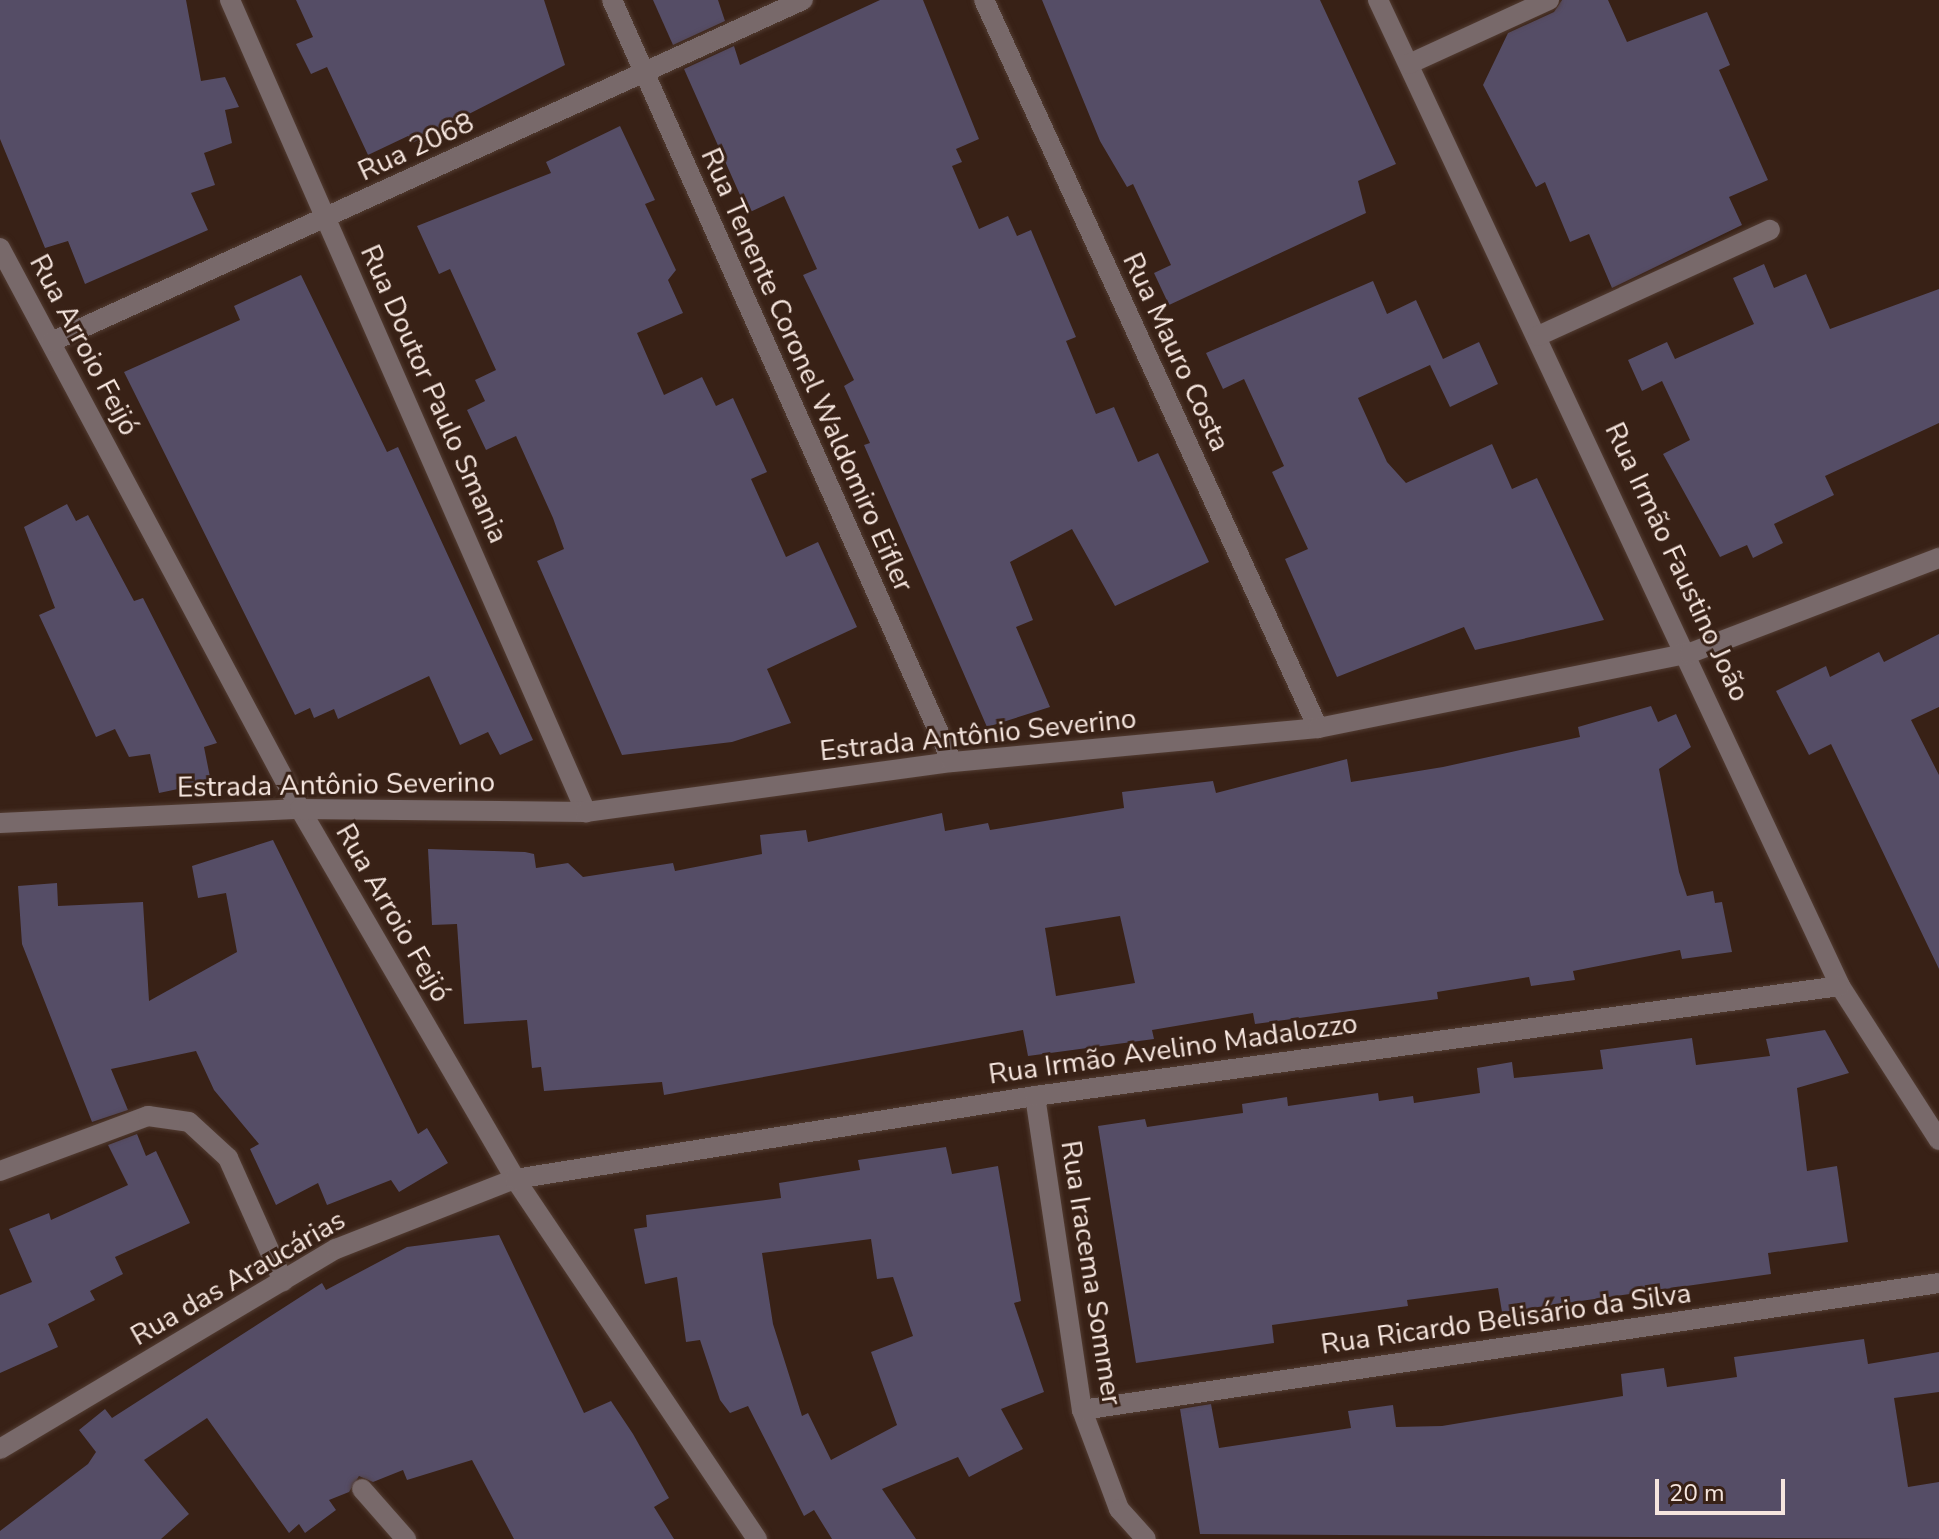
<!DOCTYPE html>
<meta charset="utf-8">
<style>
body{margin:0}
#map{position:relative;width:1939px;height:1539px;overflow:hidden;background:#382116;font-family:"Nunito Sans",sans-serif}
div>[style]{position:absolute}
[style*='--x']{left:calc(var(--x)*1px);top:calc(var(--y)*1px);width:calc(var(--w)*1px);rotate:calc(var(--a)*1deg)}
.building>*{inset:0;background:#554d66}
.roads{filter:drop-shadow(0 0 2px #523c32) drop-shadow(0 0 2px #523c32)}
.minor>*{height:20px;margin:-10px;padding:0 10px;transform-origin:10px;border-radius:10px;background:#78696a}
span{translate:-50% -50%;white-space:nowrap;text-align:center;line-height:1.15;-webkit-text-stroke:6px #382116;paint-order:stroke}
.street-label{font-size:28px;color:#f5e5de}
.scale{position:absolute;left:1655px;top:1479px;width:130px;height:36px;box-sizing:border-box;border:4px solid #f5e5de;border-top:0;padding-left:10px;font-size:24px;line-height:28px;white-space:nowrap;color:#f5e5de;-webkit-text-stroke:6px #382116;paint-order:stroke}
</style>
<div id="map">
<div class="building">
<i style="clip-path:polygon(0 0,186px 0,201px 81px,225px 77px,239px 107px,225px 110px,232px 143px,204px 153px,215px 185px,191px 193px,208px 230px,85px 284px,68px 241px,45px 248px,0 139px)"></i>
<i style="clip-path:polygon(296px 0,544px 0,565px 65px,412px 143px,408px 136px,368px 155px,327px 67px,311px 74px,296px 44px,313px 37px)"></i>
<i style="clip-path:polygon(653px 0,718px 0,725px 21px,673px 45px)"></i>
<i style="clip-path:polygon(880px 0,923px 0,979px 139px,956px 149px,962px 162px,952px 166px,979px 229px,1008px 216px,1017px 236px,1031px 230px,1076px 337px,1066px 341px,1096px 414px,1114px 407px,1138px 462px,1158px 453px,1209px 562px,1115px 606px,1072px 529px,1010px 562px,1033px 620px,1016px 627px,1050px 707px,987px 727px,864px 445px,870px 443px,844px 386px,854px 380px,803px 275px,817px 269px,784px 196px,748px 213px,684px 69px,734px 46px,740px 65px)"></i>
<i style="clip-path:polygon(1042px 0,1320px 0,1396px 164px,1358px 181px,1366px 213px,1169px 305px,1154px 273px,1171px 265px,1133px 184px,1127px 187px,1100px 141px)"></i>
<i style="clip-path:polygon(1562px 0,1608px 0,1627px 42px,1707px 12px,1730px 65px,1719px 70px,1768px 180px,1729px 197px,1742px 225px,1612px 288px,1589px 234px,1570px 242px,1545px 182px,1536px 187px,1483px 85px,1508px 33px,1554px 12px)"></i>
<i style="clip-path:polygon(620px 126px,655px 200px,645px 204px,676px 270px,668px 280px,683px 313px,637px 333px,664px 395px,702px 377px,716px 406px,733px 398px,767px 472px,751px 479px,786px 557px,818px 542px,857px 627px,767px 669px,791px 723px,732px 742px,622px 755px,537px 561px,564px 549px,553px 518px,516px 436px,486px 450px,467px 410px,485px 401px,475px 380px,496px 370px,450px 269px,439px 274px,417px 226px,551px 173px,546px 162px)"></i>
<i style="clip-path:polygon(1764px 264px,1774px 288px,1806px 274px,1830px 329px,1939px 289px,1939px 423px,1825px 476px,1834px 495px,1774px 524px,1783px 543px,1753px 558px,1747px 545px,1720px 557px,1663px 454px,1690px 440px,1662px 381px,1642px 391px,1628px 360px,1667px 342px,1675px 359px,1754px 324px,1733px 278px)"></i>
<i style="clip-path:polygon(301px 275px,387px 452px,398px 447px,533px 740px,500px 755px,488px 732px,460px 745px,429px 676px,338px 719px,334px 709px,314px 718px,310px 708px,295px 715px,124px 372px,240px 320px,234px 306px)"></i>
<i style="clip-path:polygon(1373px 281px,1387px 314px,1416px 300px,1443px 359px,1479px 342px,1498px 384px,1450px 407px,1430px 365px,1358px 398px,1387px 462px,1406px 483px,1492px 444px,1512px 489px,1537px 478px,1604px 620px,1475px 650px,1464px 627px,1337px 677px,1285px 559px,1308px 549px,1272px 472px,1284px 466px,1244px 379px,1223px 389px,1206px 353px)"></i>
<i style="clip-path:polygon(67px 504px,76px 521px,88px 515px,134px 601px,143px 598px,217px 743px,204px 747px,211px 782px,159px 793px,150px 754px,129px 757px,115px 729px,96px 737px,39px 615px,55px 608px,24px 527px)"></i>
<i style="clip-path:polygon(1939px 634px,1939px 707px,1911px 720px,1939px 775px,1939px 969px,1831px 744px,1809px 755px,1776px 691px,1826px 666px,1830px 677px,1879px 652px,1884px 662px)"></i>
<i style="clip-path:polygon(evenodd,1651px 706px,1658px 722px,1676px 714px,1691px 747px,1659px 769px,1679px 872px,1687px 896px,1713px 891px,1715px 903px,1722px 902px,1732px 952px,1682px 959px,1680px 950px,1573px 971px,1575px 980px,1531px 986px,1529px 977px,1437px 992px,1438px 999px,1255px 1024px,1253px 1013px,1152px 1030px,1154px 1039px,1028px 1056px,1023px 1030px,664px 1095px,662px 1082px,544px 1091px,541px 1067px,532px 1068px,527px 1020px,464px 1024px,457px 924px,432px 925px,428px 849px,525px 852px,534px 854px,536px 868px,568px 863px,583px 877px,673px 863px,675px 871px,762px 854px,760px 835px,806px 830px,808px 842px,942px 813px,945px 831px,988px 823px,990px 830px,1124px 808px,1122px 792px,1213px 781px,1216px 793px,1347px 759px,1351px 782px,1443px 767px,1580px 737px,1578px 727px,1651px 706px,1120px 916px,1135px 983px,1056px 996px,1045px 928px,1120px 916px)"></i>
<i style="clip-path:polygon(273px 840px,418px 1134px,427px 1128px,448px 1163px,399px 1192px,391px 1180px,327px 1205px,318px 1183px,276px 1205px,250px 1149px,259px 1144px,214px 1090px,196px 1051px,111px 1069px,128px 1110px,92px 1122px,22px 944px,18px 886px,57px 883px,58px 906px,143px 902px,149px 1001px,237px 952px,226px 893px,198px 898px,192px 866px)"></i>
<i style="clip-path:polygon(1825px 1030px,1849px 1073px,1797px 1088px,1807px 1171px,1837px 1166px,1848px 1242px,1768px 1253px,1771px 1274px,1502px 1312px,1498px 1288px,1407px 1300px,1408px 1306px,1272px 1325px,1274px 1343px,1136px 1363px,1098px 1126px,1145px 1119px,1147px 1127px,1243px 1113px,1242px 1104px,1287px 1097px,1288px 1106px,1378px 1093px,1379px 1101px,1413px 1096px,1414px 1103px,1480px 1093px,1477px 1068px,1512px 1062px,1514px 1078px,1603px 1069px,1600px 1050px,1692px 1038px,1696px 1065px,1770px 1056px,1766px 1039px)"></i>
<i style="clip-path:polygon(137px 1134px,146px 1156px,156px 1151px,190px 1223px,115px 1257px,123px 1274px,90px 1291px,95px 1300px,48px 1324px,58px 1347px,0 1373px,0 1295px,32px 1282px,9px 1229px,49px 1213px,51px 1220px,128px 1185px,108px 1145px)"></i>
<i style="clip-path:polygon(evenodd,946px 1147px,952px 1174px,998px 1166px,1021px 1301px,1014px 1303px,1044px 1392px,1001px 1409px,1023px 1449px,969px 1477px,958px 1457px,882px 1489px,916px 1539px,832px 1539px,814px 1510px,804px 1516px,748px 1406px,730px 1413px,720px 1400px,700px 1340px,686px 1342px,677px 1277px,645px 1284px,634px 1229px,647px 1227px,646px 1215px,781px 1198px,779px 1183px,860px 1170px,858px 1160px,946px 1147px,871px 1239px,877px 1279px,893px 1277px,913px 1336px,871px 1352px,897px 1425px,831px 1460px,808px 1413px,802px 1416px,773px 1324px,762px 1253px,871px 1239px)"></i>
<i style="clip-path:polygon(499px 1235px,584px 1413px,611px 1401px,633px 1434px,669px 1498px,654px 1507px,674px 1539px,514px 1539px,472px 1460px,407px 1480px,403px 1470px,373px 1482px,359px 1476px,349px 1492px,329px 1500px,336px 1510px,305px 1533px,299px 1524px,289px 1533px,207px 1418px,144px 1460px,189px 1514px,161px 1539px,0 1539px,0 1531px,88px 1464px,96px 1452px,79px 1430px,105px 1409px,112px 1418px,322px 1283px,326px 1290px,407px 1247px)"></i>
<i style="clip-path:polygon(1864px 1339px,1868px 1364px,1939px 1352px,1939px 1392px,1894px 1398px,1908px 1487px,1939px 1482px,1939px 1539px,1200px 1534px,1180px 1409px,1211px 1404px,1219px 1448px,1351px 1428px,1348px 1411px,1393px 1405px,1396px 1427px,1442px 1426px,1623px 1396px,1621px 1374px,1664px 1368px,1667px 1387px,1737px 1377px,1734px 1357px)"></i>
</div>
<div class="roads">
<div class="minor">
<i style="--x:230;--y:0;--w:887;--a:66.33"></i>
<i style="--x:612;--y:0;--w:834;--a:65.95"></i>
<i style="--x:984;--y:0;--w:801;--a:65.35"></i>
<i style="--x:1378;--y:0;--w:1089;--a:64.89"></i>
<i style="--x:1840;--y:986;--w:183;--a:57.3"></i>
<i style="--x:1409;--y:64;--w:154;--a:-24.6"></i>
<i style="--x:0;--y:248;--w:636;--a:61.86"></i>
<i style="--x:300;--y:809;--w:428;--a:59.8"></i>
<i style="--x:515;--y:1179;--w:434;--a:56.1"></i>
<i style="--x:1538;--y:336;--w:255;--a:-24.6"></i>
<i style="--x:51;--y:342;--w:826;--a:-24.46"></i>
<i style="--x:0;--y:823;--w:300;--a:-2.7"></i>
<i style="--x:300;--y:809;--w:286;--a:0.6"></i>
<i style="--x:586;--y:812;--w:369;--a:-7.8"></i>
<i style="--x:952;--y:762;--w:368;--a:-5.3"></i>
<i style="--x:1318;--y:728;--w:379;--a:-11.4"></i>
<i style="--x:1690;--y:653;--w:267;--a:-20.9"></i>
<i style="--x:1035;--y:1096;--w:317;--a:81.5"></i>
<i style="--x:1082;--y:1410;--w:106;--a:69.5"></i>
<i style="--x:1119;--y:1509;--w:40;--a:48"></i>
<i style="--x:0;--y:1171;--w:158;--a:-20.4"></i>
<i style="--x:148;--y:1116;--w:41;--a:8.3"></i>
<i style="--x:189;--y:1122;--w:53;--a:42.7"></i>
<i style="--x:228;--y:1158;--w:135;--a:65.9"></i>
<i style="--x:1082;--y:1410;--w:866;--a:-8.43"></i>
<i style="--x:0;--y:1449;--w:391;--a:-30.8"></i>
<i style="--x:336;--y:1249;--w:192;--a:-21.4"></i>
<i style="--x:515;--y:1179;--w:527;--a:-9.07"></i>
<i style="--x:1035;--y:1096;--w:812;--a:-7.78"></i>
<i style="--x:362;--y:1489;--w:67;--a:48.7"></i>
</div>
</div>
<div class="street-label">
<span style="left:416px;top:147px;rotate:-25deg">Rua 2068</span>
<span style="left:84px;top:345px;rotate:62deg">Rua Arroio Feijó</span>
<span style="left:1176px;top:352px;rotate:65deg">Rua Mauro Costa</span>
<span style="left:807px;top:370px;rotate:66deg">Rua Tenente Coronel Waldomiro Eifler</span>
<span style="left:434px;top:394px;rotate:66deg">Rua Doutor Paulo Smania</span>
<span style="left:1677px;top:562px;rotate:65deg">Rua Irmão Faustino João</span>
<span style="left:978px;top:735px;rotate:-6deg">Estrada Antônio Severino</span>
<span style="left:336px;top:785px;rotate:-1deg">Estrada Antônio Severino</span>
<span style="left:393px;top:913px;rotate:60deg">Rua Arroio Feijó</span>
<span style="left:1173px;top:1049px;rotate:-8deg">Rua Irmão Avelino Madalozzo</span>
<span style="left:1091px;top:1273px;rotate:81deg">Rua Iracema Sommer</span>
<span style="left:238px;top:1278px;rotate:-30deg">Rua das Araucárias</span>
<span style="left:1506px;top:1319px;rotate:-8deg">Rua Ricardo Belisário da Silva</span>
</div>
<div class="scale">20 m</div>
</div>
